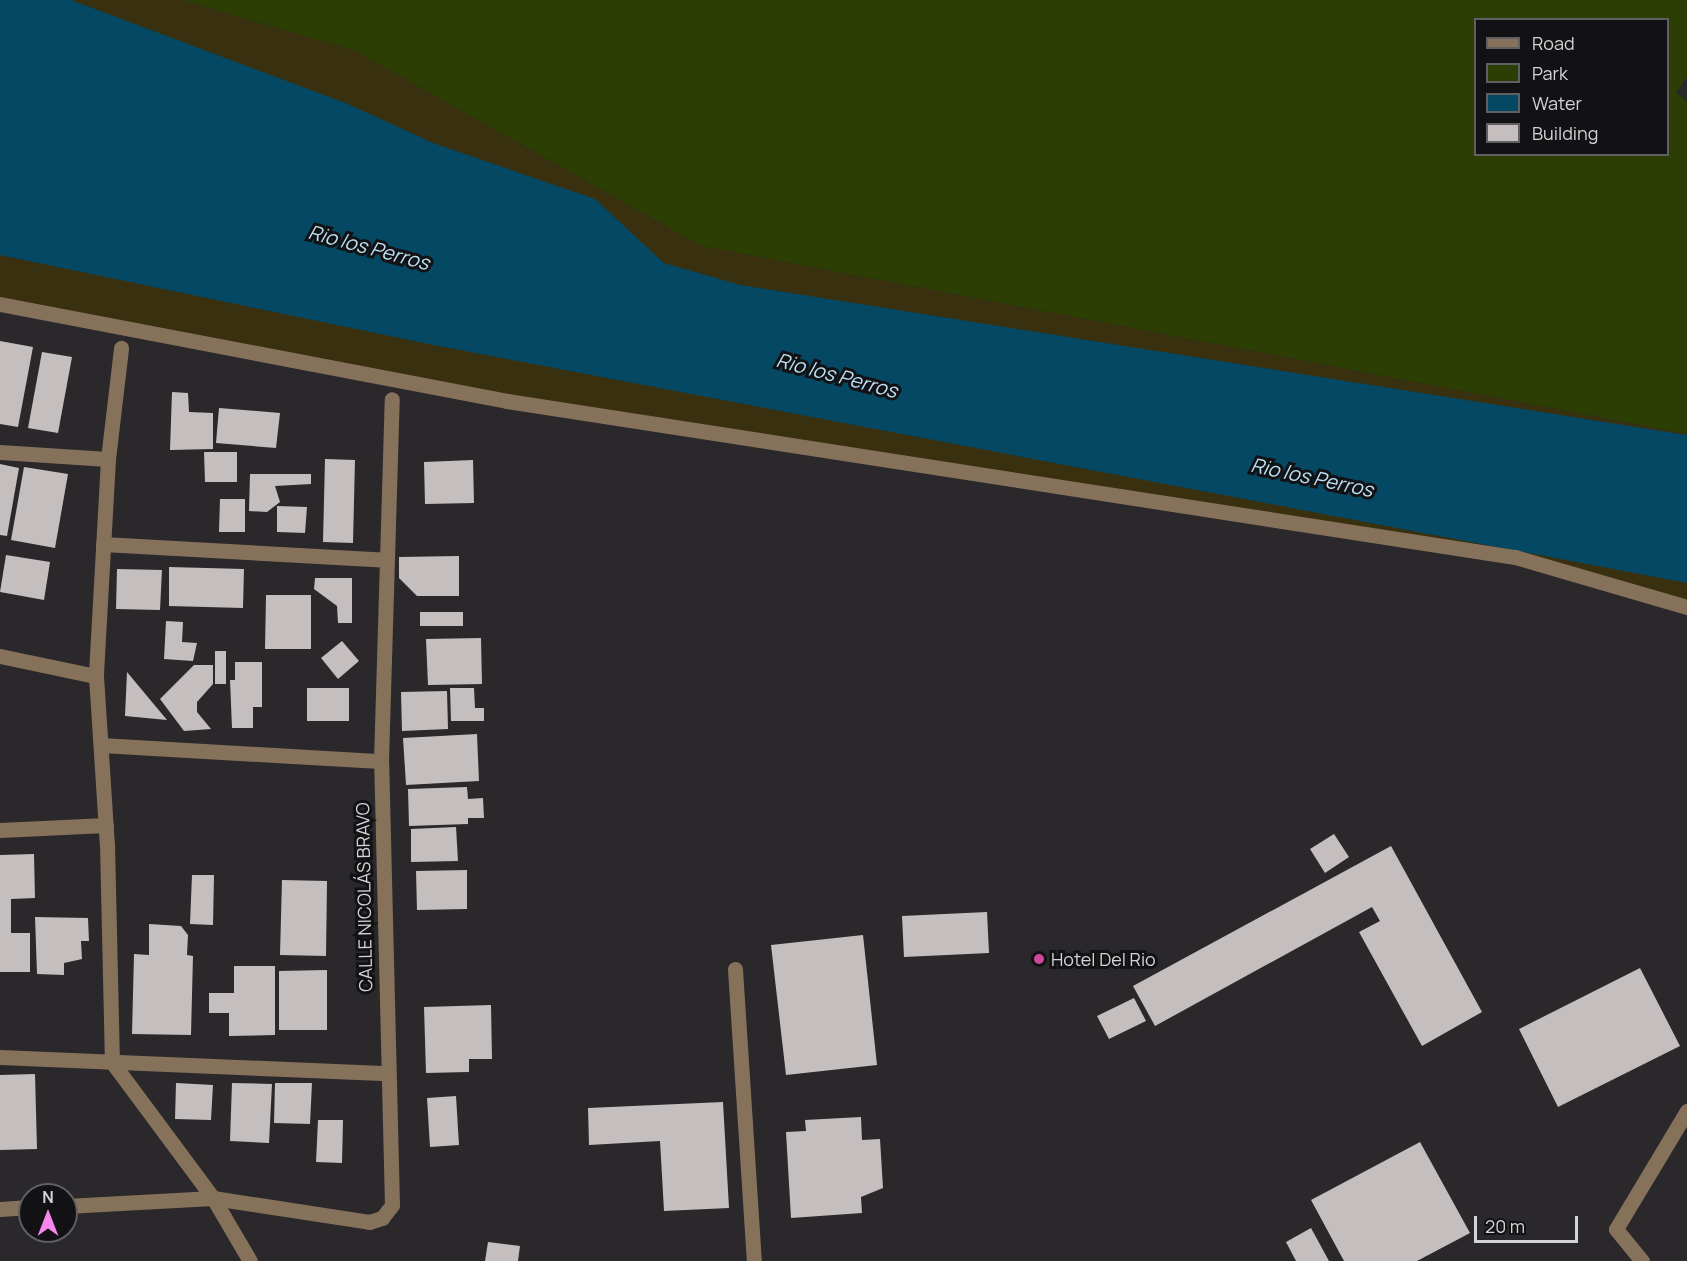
<!DOCTYPE html>
<meta charset="utf-8">
<style>
body{margin:0}
#map{position:relative;width:1687px;height:1261px;overflow:hidden;background:#2a282b;font-family:Manrope,sans-serif}
div>[style]{position:absolute}
[style*='--x']{left:calc(var(--x)*1px);top:calc(var(--y)*1px);width:calc(var(--w)*1px);rotate:calc(var(--a)*1deg)}
.green>*{inset:0;background:#2d3e05}
.sand>*{inset:0;background:#38300f}
.water>*{inset:0;background:#044863}
.building>*{inset:0;background:#c4bfbe}
.minor>*{height:15px;margin:-7.5px;padding:0 7.5px;transform-origin:7.5px;border-radius:7.5px;background:#86725b}
.dots>*{width:16px;height:16px;translate:-50% -50%;box-sizing:border-box;border:3px solid #121113;border-radius:50%}
span{translate:-50% -50%;white-space:nowrap;text-align:center;line-height:1.15;-webkit-text-stroke:6px #121113;paint-order:stroke}
.street-label{font-size:18px;color:#d4d3d5}
.poi-label{font-size:18px;color:#d4d3d5}
.left{translate:0 -50%;text-align:left}
.water-label{font-size:20px;color:#b9dff4;font-style:italic}
.legend{position:absolute;left:1474px;top:18px;width:195px;height:138px;box-sizing:border-box;background:#121113;border:2px solid #605f61;margin:0;padding:8px 10px;list-style:none;font-size:18px;color:#d4d3d5}
.legend li{display:flex;align-items:center;gap:12px;height:30px}
.legend b{width:30px;border:2px solid #605f61}
.north{position:absolute;left:18px;top:1183px;width:60px;height:60px;box-sizing:border-box;background:#121113;border:2px solid #605f61;border-radius:50%;rotate:0deg;font-size:16px;font-weight:700;line-height:24px;text-align:center;color:#d4d3d5}
.north::after{content:'';display:block;margin:auto;width:21px;height:27px;background:#f688ed;clip-path:polygon(50% 0,100% 100%,50% 72%,0 100%)}
.scale{position:absolute;left:1474px;top:1216px;width:104px;height:27px;box-sizing:border-box;border:3px solid #d4d3d5;border-top:0;padding-left:8px;font-size:18px;line-height:21px;white-space:nowrap;color:#d4d3d5;-webkit-text-stroke:4px #121113;paint-order:stroke}
</style>
<div id="map">
<div class="green">
<i style="clip-path:polygon(evenodd,181px 0,1687px 0,1687px 77px,1676px 93px,1687px 101px,1687px 434px,701px 246px,355px 51px,181px 0,1476px 20px,1668px 20px,1668px 154px,1476px 154px,1476px 20px)"></i>
</div>
<div class="sand">
<i style="clip-path:polygon(0 0,181px 0,355px 51px,701px 246px,1687px 434px,1687px 607px,1515px 557px,507px 401px,0 304px)"></i>
</div>
<div class="water">
<i style="clip-path:polygon(0 0,71px 0,348px 104px,433px 143px,595px 199px,664px 263px,740px 285px,1687px 435px,1687px 583px,433px 345px,0 255px)"></i>
</div>
<div class="building">
<i style="clip-path:polygon(0 341px,33px 347px,18px 427px,0 424px)"></i>
<i style="clip-path:polygon(42px 352px,72px 357px,58px 433px,28px 428px)"></i>
<i style="clip-path:polygon(172px 392px,188px 393px,189px 412px,213px 413px,213px 449px,170px 450px)"></i>
<i style="clip-path:polygon(219px 408px,280px 413px,276px 448px,216px 443px)"></i>
<i style="clip-path:polygon(204px 452px,237px 452px,237px 482px,205px 482px)"></i>
<i style="clip-path:polygon(325px 459px,355px 460px,353px 543px,323px 542px)"></i>
<i style="clip-path:polygon(473px 460px,474px 503px,425px 504px,424px 462px)"></i>
<i style="clip-path:polygon(0 464px,19px 468px,7px 536px,0 535px)"></i>
<i style="clip-path:polygon(24px 467px,68px 474px,55px 548px,11px 540px)"></i>
<i style="clip-path:polygon(250px 474px,311px 474px,311px 484px,275px 486px,280px 502px,267px 512px,249px 511px)"></i>
<i style="clip-path:polygon(220px 499px,245px 499px,245px 532px,219px 532px)"></i>
<i style="clip-path:polygon(277px 506px,307px 507px,305px 533px,277px 532px)"></i>
<i style="clip-path:polygon(6px 555px,50px 562px,44px 600px,0 592px)"></i>
<i style="clip-path:polygon(459px 556px,459px 596px,417px 596px,399px 578px,399px 557px)"></i>
<i style="clip-path:polygon(169px 567px,244px 569px,243px 608px,169px 606px)"></i>
<i style="clip-path:polygon(117px 569px,162px 570px,160px 610px,116px 609px)"></i>
<i style="clip-path:polygon(315px 578px,352px 578px,352px 623px,338px 623px,337px 606px,314px 589px)"></i>
<i style="clip-path:polygon(266px 595px,311px 595px,311px 649px,265px 649px)"></i>
<i style="clip-path:polygon(420px 612px,463px 612px,463px 626px,420px 626px)"></i>
<i style="clip-path:polygon(166px 621px,183px 622px,182px 642px,197px 643px,193px 661px,164px 659px)"></i>
<i style="clip-path:polygon(481px 638px,482px 684px,428px 685px,426px 639px)"></i>
<i style="clip-path:polygon(342px 641px,359px 661px,338px 679px,321px 658px)"></i>
<i style="clip-path:polygon(215px 651px,226px 651px,226px 684px,215px 684px)"></i>
<i style="clip-path:polygon(235px 662px,262px 662px,262px 707px,253px 707px,253px 728px,232px 728px,230px 680px,235px 680px)"></i>
<i style="clip-path:polygon(194px 665px,213px 665px,213px 684px,197px 702px,197px 712px,211px 729px,184px 731px,160px 699px)"></i>
<i style="clip-path:polygon(127px 672px,167px 720px,125px 716px)"></i>
<i style="clip-path:polygon(307px 688px,349px 688px,349px 721px,307px 721px)"></i>
<i style="clip-path:polygon(450px 688px,474px 688px,475px 708px,484px 708px,484px 721px,451px 721px)"></i>
<i style="clip-path:polygon(447px 691px,448px 729px,402px 731px,401px 692px)"></i>
<i style="clip-path:polygon(477px 734px,479px 781px,406px 785px,403px 738px)"></i>
<i style="clip-path:polygon(467px 787px,468px 799px,483px 798px,484px 818px,468px 818px,468px 824px,409px 826px,408px 789px)"></i>
<i style="clip-path:polygon(456px 827px,458px 861px,411px 862px,411px 829px)"></i>
<i style="clip-path:polygon(1334px 834px,1349px 857px,1325px 873px,1310px 849px)"></i>
<i style="clip-path:polygon(1391px 846px,1482px 1012px,1422px 1046px,1359px 932px,1380px 921px,1372px 907px,1155px 1026px,1133px 986px)"></i>
<i style="clip-path:polygon(34px 854px,35px 898px,11px 899px,11px 933px,30px 933px,30px 972px,0 972px,0 855px)"></i>
<i style="clip-path:polygon(467px 870px,467px 909px,417px 910px,416px 871px)"></i>
<i style="clip-path:polygon(192px 875px,214px 875px,213px 925px,190px 924px)"></i>
<i style="clip-path:polygon(282px 880px,327px 881px,326px 956px,280px 955px)"></i>
<i style="clip-path:polygon(987px 912px,989px 953px,904px 957px,902px 916px)"></i>
<i style="clip-path:polygon(35px 917px,88px 918px,89px 941px,81px 941px,82px 959px,64px 963px,64px 975px,37px 974px)"></i>
<i style="clip-path:polygon(149px 924px,181px 926px,188px 935px,187px 955px,193px 956px,191px 1035px,132px 1034px,134px 954px,149px 955px)"></i>
<i style="clip-path:polygon(863px 935px,877px 1065px,786px 1075px,771px 945px)"></i>
<i style="clip-path:polygon(234px 966px,275px 966px,275px 1035px,229px 1036px,229px 1013px,209px 1013px,209px 993px,234px 993px)"></i>
<i style="clip-path:polygon(1640px 968px,1680px 1046px,1558px 1107px,1519px 1029px)"></i>
<i style="clip-path:polygon(327px 970px,327px 1030px,279px 1030px,279px 971px)"></i>
<i style="clip-path:polygon(1134px 998px,1146px 1021px,1109px 1039px,1097px 1016px)"></i>
<i style="clip-path:polygon(491px 1005px,492px 1059px,469px 1059px,469px 1072px,426px 1073px,424px 1007px)"></i>
<i style="clip-path:polygon(35px 1074px,37px 1149px,0 1150px,0 1075px)"></i>
<i style="clip-path:polygon(176px 1083px,213px 1085px,211px 1120px,175px 1119px)"></i>
<i style="clip-path:polygon(232px 1083px,272px 1084px,269px 1143px,230px 1141px)"></i>
<i style="clip-path:polygon(275px 1083px,312px 1083px,310px 1124px,274px 1123px)"></i>
<i style="clip-path:polygon(456px 1096px,459px 1145px,430px 1147px,427px 1098px)"></i>
<i style="clip-path:polygon(723px 1102px,729px 1208px,664px 1211px,660px 1141px,589px 1145px,588px 1108px)"></i>
<i style="clip-path:polygon(861px 1117px,862px 1140px,880px 1139px,883px 1188px,861px 1197px,862px 1213px,791px 1218px,786px 1132px,806px 1131px,805px 1120px)"></i>
<i style="clip-path:polygon(318px 1120px,343px 1120px,342px 1163px,316px 1162px)"></i>
<i style="clip-path:polygon(1420px 1142px,1470px 1233px,1417px 1261px,1344px 1261px,1311px 1200px)"></i>
<i style="clip-path:polygon(1311px 1228px,1329px 1261px,1296px 1261px,1286px 1242px)"></i>
<i style="clip-path:polygon(488px 1242px,520px 1246px,518px 1261px,485px 1261px)"></i>
</div>
<div class="minor">
<i style="--x:0;--y:304;--w:516;--a:10.83"></i>
<i style="--x:507;--y:401;--w:1020;--a:8.8"></i>
<i style="--x:1515;--y:557;--w:179;--a:16.2"></i>
<i style="--x:0;--y:452;--w:108;--a:3.7"></i>
<i style="--x:108;--y:459;--w:217;--a:93.2"></i>
<i style="--x:96;--y:676;--w:168;--a:86.3"></i>
<i style="--x:107;--y:844;--w:218;--a:88.7"></i>
<i style="--x:112;--y:1062;--w:169;--a:53.4"></i>
<i style="--x:213;--y:1198;--w:158;--a:8.7"></i>
<i style="--x:369;--y:1222;--w:14;--a:-17"></i>
<i style="--x:382;--y:1218;--w:16;--a:-52"></i>
<i style="--x:392;--y:1205;--w:444;--a:-91.4"></i>
<i style="--x:381;--y:761;--w:362;--a:-88.3"></i>
<i style="--x:108;--y:459;--w:112;--a:-83.3"></i>
<i style="--x:103;--y:544;--w:283;--a:3.2"></i>
<i style="--x:0;--y:656;--w:98;--a:11.8"></i>
<i style="--x:101;--y:745;--w:280;--a:3.3"></i>
<i style="--x:0;--y:830;--w:106;--a:-2.7"></i>
<i style="--x:735;--y:969;--w:293;--a:86.3"></i>
<i style="--x:0;--y:1057;--w:388;--a:2.4"></i>
<i style="--x:66;--y:1206;--w:147;--a:-3.1"></i>
<i style="--x:213;--y:1198;--w:73;--a:59.6"></i>
<i style="--x:0;--y:1209;--w:30;--a:-4"></i>
<i style="--x:1642;--y:1261;--w:41;--a:-129.1"></i>
<i style="--x:1616;--y:1229;--w:138;--a:-59"></i>
</div>
<div class="dots">
<i style="left:1039px;top:959px;background:#d1479c"></i>
</div>
<div class="street-label">
<span style="left:364px;top:897px;rotate:-91deg">CALLE NICOLÁS BRAVO</span>
</div>
<div class="poi-label">
<span class="left" style="left:1051px;top:959px">Hotel Del Rio</span>
</div>
<div class="water-label">
<span style="left:369px;top:247px;rotate:15deg">Rio los Perros</span>
<span style="left:837px;top:375px;rotate:15deg">Rio los Perros</span>
<span style="left:1312px;top:477px;rotate:12deg">Rio los Perros</span>
</div>
<ul class="legend">
<li><b style="height:8px;background:#86725b"></b>Road</li>
<li><b style="height:16px;background:#2d3e05"></b>Park</li>
<li><b style="height:16px;background:#044863"></b>Water</li>
<li><b style="height:16px;background:#c4bfbe"></b>Building</li>
</ul>
<div class="north">N</div>
<div class="scale">20 m</div>
</div>
